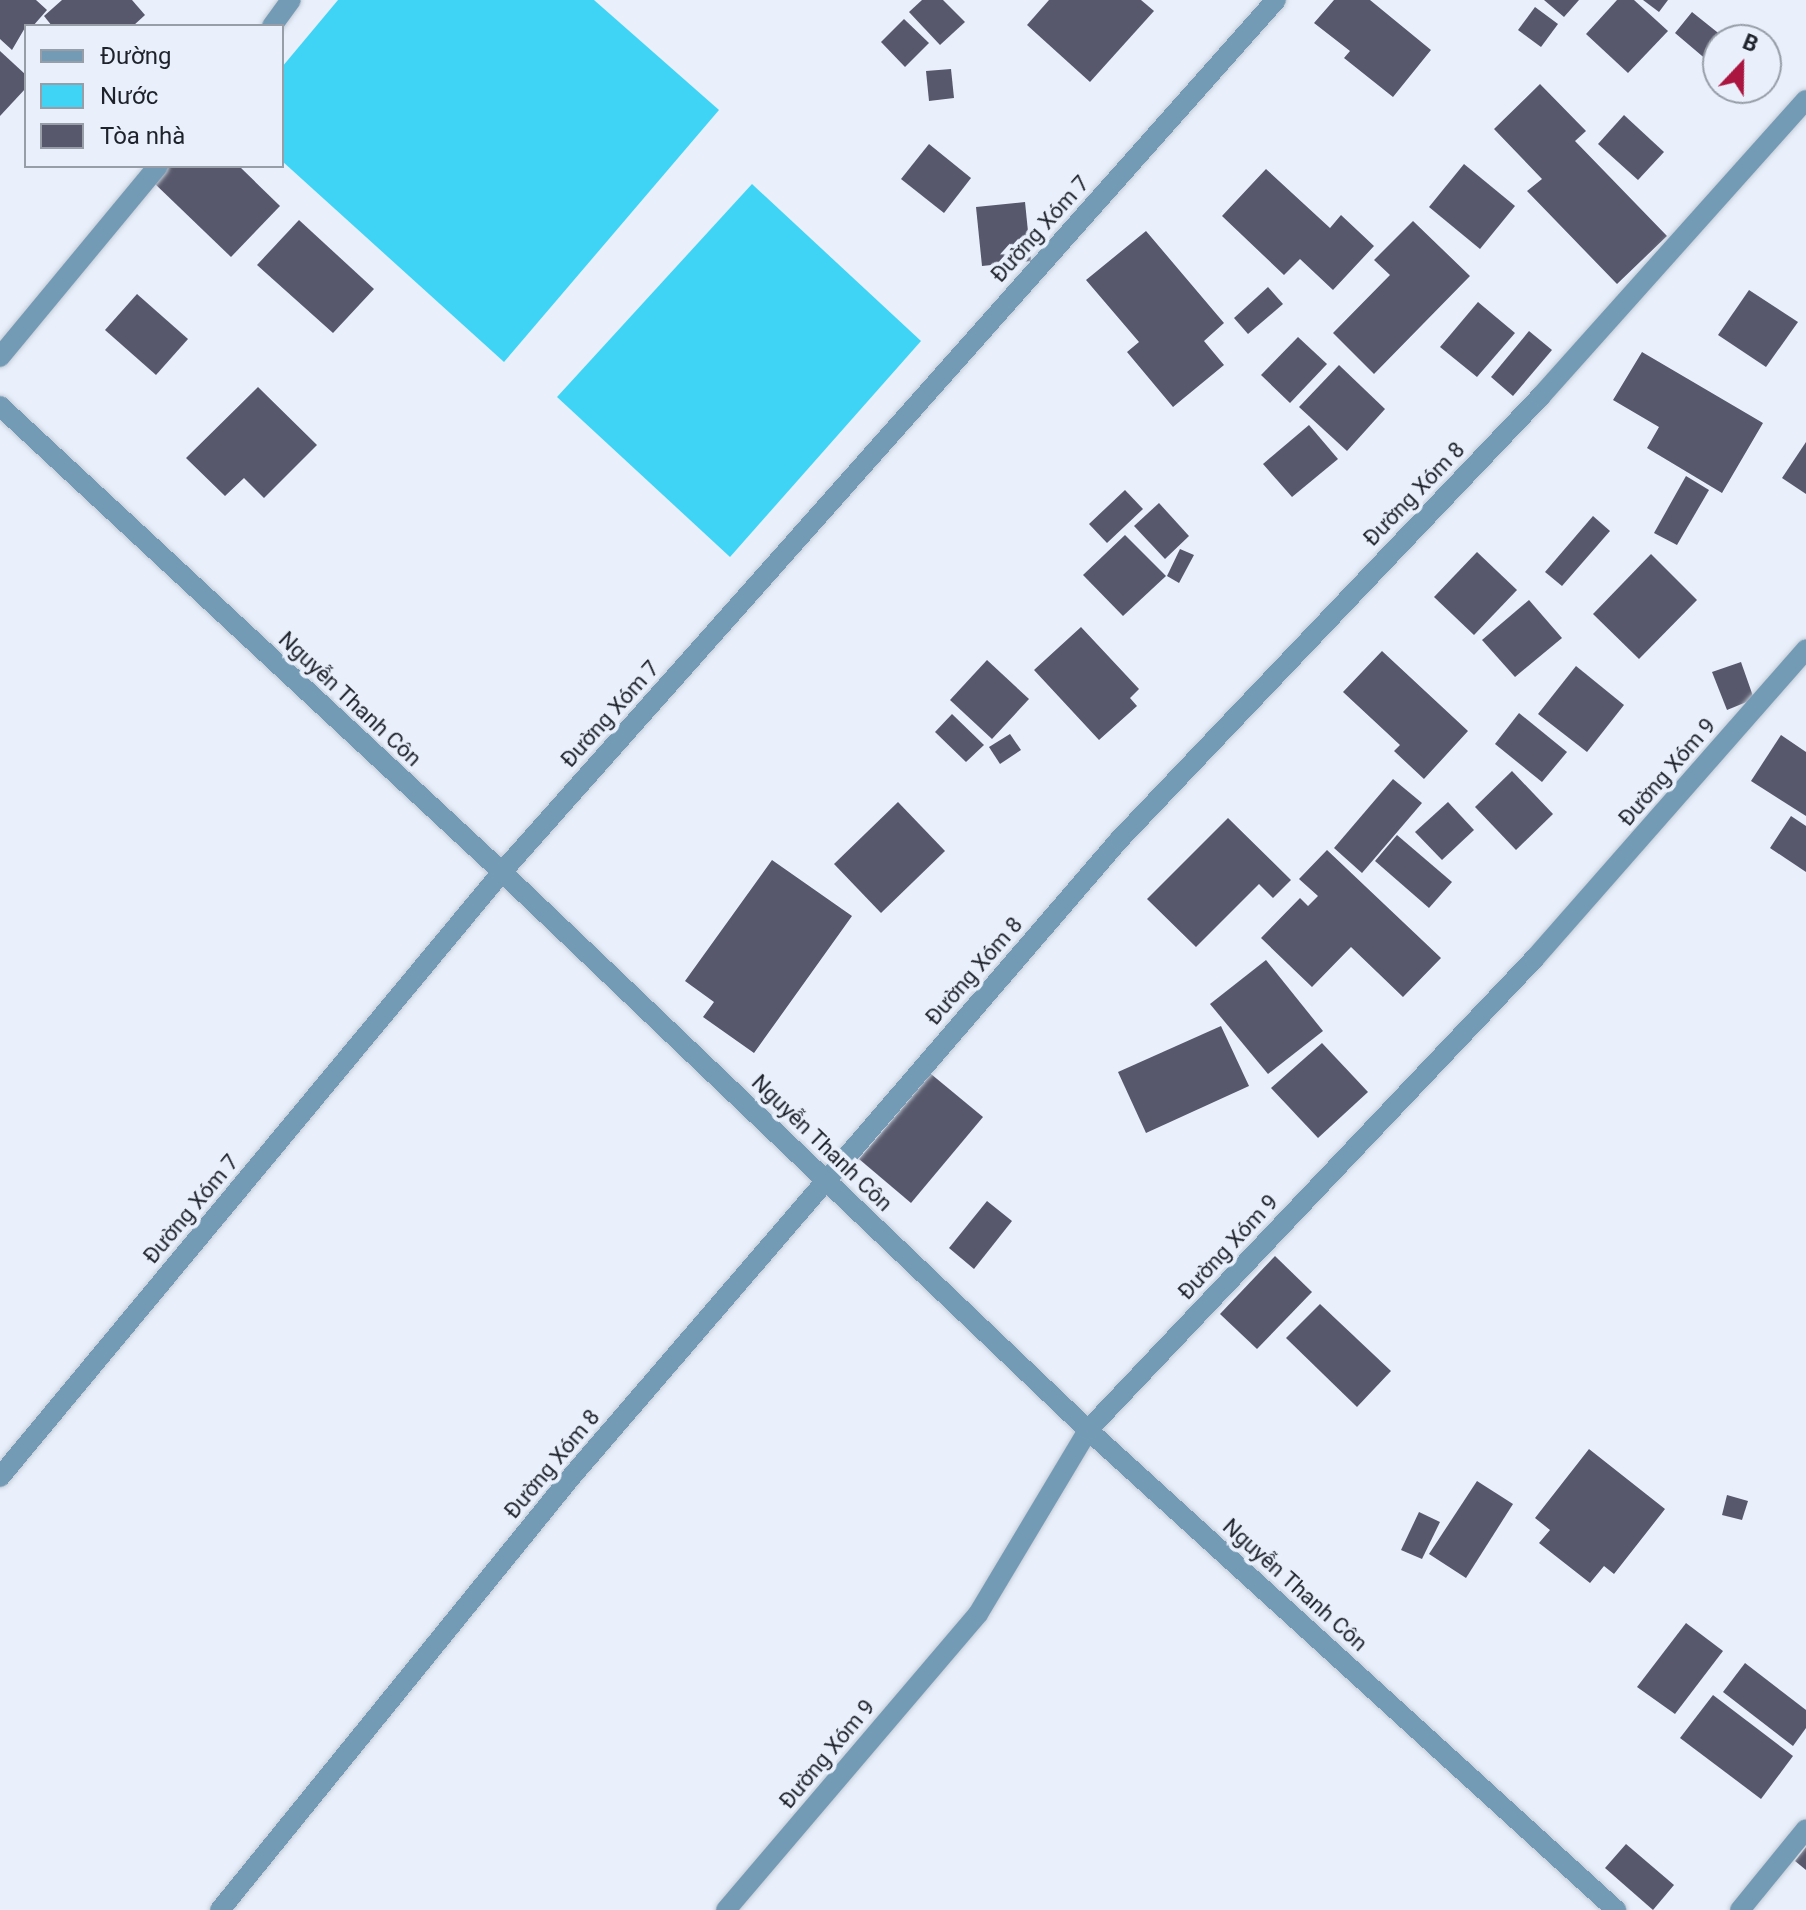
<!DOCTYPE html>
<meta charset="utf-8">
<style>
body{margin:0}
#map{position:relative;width:1806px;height:1910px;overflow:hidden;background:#e9f0fc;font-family:Roboto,sans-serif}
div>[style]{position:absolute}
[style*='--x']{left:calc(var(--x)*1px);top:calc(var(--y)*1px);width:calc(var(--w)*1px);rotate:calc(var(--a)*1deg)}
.water>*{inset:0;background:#3fd4f6}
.building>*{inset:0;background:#57586b}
.roads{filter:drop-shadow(0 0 2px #c4cbd6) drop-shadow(0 0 2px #c4cbd6)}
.minor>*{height:20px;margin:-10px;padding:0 10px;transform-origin:10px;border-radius:10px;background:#749bb5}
span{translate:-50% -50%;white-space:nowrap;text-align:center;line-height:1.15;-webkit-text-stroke:8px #e9f0fc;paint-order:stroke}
.street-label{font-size:22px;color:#1e222a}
.legend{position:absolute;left:24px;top:24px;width:260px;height:144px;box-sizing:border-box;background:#e9f0fc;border:2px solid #989ea8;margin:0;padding:10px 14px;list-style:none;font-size:24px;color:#1e222a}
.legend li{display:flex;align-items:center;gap:16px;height:40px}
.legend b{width:40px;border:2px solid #989ea8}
.north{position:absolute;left:1702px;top:24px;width:80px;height:80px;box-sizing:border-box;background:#e9f0fc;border:2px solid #989ea8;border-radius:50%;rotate:22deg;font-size:22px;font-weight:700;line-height:32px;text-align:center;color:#1e222a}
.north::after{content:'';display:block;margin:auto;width:28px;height:36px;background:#ab1640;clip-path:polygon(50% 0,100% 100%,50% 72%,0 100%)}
</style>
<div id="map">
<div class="water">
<i style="clip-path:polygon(338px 0,594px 0,719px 110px,504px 362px,282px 161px,282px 67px)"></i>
<i style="clip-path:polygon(752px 184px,921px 341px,730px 557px,557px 397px)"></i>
</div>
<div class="building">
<i style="clip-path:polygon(0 0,36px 0,47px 10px,33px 26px,26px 26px,12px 50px,0 39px)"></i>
<i style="clip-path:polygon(62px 0,132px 0,145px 15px,133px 26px,52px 26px,44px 16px)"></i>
<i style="clip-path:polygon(922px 0,943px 0,965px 22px,940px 45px,909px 12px)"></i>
<i style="clip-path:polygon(1049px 0,1141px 0,1154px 11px,1090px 82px,1027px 25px)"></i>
<i style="clip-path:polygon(1334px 0,1370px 0,1431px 50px,1393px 97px,1344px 58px,1350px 51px,1314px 23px)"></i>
<i style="clip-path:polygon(1544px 0,1579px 0,1564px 17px)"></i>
<i style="clip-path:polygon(1617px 0,1634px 0,1668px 31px,1628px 73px,1586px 34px)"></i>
<i style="clip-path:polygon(1643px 0,1668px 0,1659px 12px)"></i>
<i style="clip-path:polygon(1535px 7px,1558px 24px,1541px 47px,1518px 30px)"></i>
<i style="clip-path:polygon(1692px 12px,1727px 40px,1718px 40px,1708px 61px,1675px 33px)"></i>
<i style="clip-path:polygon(904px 19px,929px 43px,905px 67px,881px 42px)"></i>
<i style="clip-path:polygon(0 51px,26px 75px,26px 88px,0 116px)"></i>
<i style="clip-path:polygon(951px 69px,954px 98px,929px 101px,926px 71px)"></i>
<i style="clip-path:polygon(1540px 84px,1586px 131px,1575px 141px,1667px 236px,1617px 284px,1527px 191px,1542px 179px,1494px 129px)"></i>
<i style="clip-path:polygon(1624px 115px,1664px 152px,1638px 180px,1598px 144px)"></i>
<i style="clip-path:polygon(929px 144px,971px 178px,944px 213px,901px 179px)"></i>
<i style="clip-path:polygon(1464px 164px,1515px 206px,1480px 249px,1429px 207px)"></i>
<i style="clip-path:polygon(169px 166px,239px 166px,280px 206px,231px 257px,153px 182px)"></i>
<i style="clip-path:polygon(1266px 169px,1330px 228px,1341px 215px,1374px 246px,1333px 290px,1300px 259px,1284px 275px,1222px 216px)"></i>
<i style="clip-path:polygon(1025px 202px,1031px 261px,982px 266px,976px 207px)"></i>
<i style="clip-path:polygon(299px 220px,374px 289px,333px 333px,257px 265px)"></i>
<i style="clip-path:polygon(1413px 221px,1470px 276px,1374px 374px,1333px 333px,1390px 275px,1374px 260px)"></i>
<i style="clip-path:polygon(1146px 231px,1224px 323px,1204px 341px,1224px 365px,1173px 407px,1127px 352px,1139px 342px,1086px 280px)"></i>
<i style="clip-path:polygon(1268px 287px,1283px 304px,1248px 334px,1234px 318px)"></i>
<i style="clip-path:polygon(1749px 290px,1798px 322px,1766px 367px,1718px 335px)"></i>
<i style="clip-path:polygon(137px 294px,188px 339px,156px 375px,105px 330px)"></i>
<i style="clip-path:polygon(1478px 302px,1515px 333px,1477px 377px,1440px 347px)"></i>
<i style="clip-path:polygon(1529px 331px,1552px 350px,1513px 396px,1491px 377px)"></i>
<i style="clip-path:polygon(1298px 337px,1327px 364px,1290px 403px,1261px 375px)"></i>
<i style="clip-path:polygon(1642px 352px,1763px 423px,1722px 493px,1647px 448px,1659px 427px,1613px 400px)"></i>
<i style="clip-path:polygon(1339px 365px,1385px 409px,1347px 451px,1299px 407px)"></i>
<i style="clip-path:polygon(258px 387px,317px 445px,264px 498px,244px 478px,225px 496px,186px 458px)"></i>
<i style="clip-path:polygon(1309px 425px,1338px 459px,1292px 497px,1263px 464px)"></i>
<i style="clip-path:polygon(1806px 442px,1806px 494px,1782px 478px)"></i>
<i style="clip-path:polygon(1686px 476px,1709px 490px,1677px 545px,1654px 533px)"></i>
<i style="clip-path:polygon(1125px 490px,1143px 509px,1107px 543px,1089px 524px)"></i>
<i style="clip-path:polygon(1159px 503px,1189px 536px,1165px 559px,1134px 526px)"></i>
<i style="clip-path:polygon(1593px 516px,1610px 531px,1562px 586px,1545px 572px)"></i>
<i style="clip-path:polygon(1125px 535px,1166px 576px,1123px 616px,1083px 575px)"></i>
<i style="clip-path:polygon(1180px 549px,1194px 555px,1179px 583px,1167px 576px)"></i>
<i style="clip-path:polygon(1477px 552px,1517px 590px,1474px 635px,1434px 597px)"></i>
<i style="clip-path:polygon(1651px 554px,1697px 600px,1639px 659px,1593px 614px)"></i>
<i style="clip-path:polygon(1529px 600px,1562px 638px,1515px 677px,1482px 640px)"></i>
<i style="clip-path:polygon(1081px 627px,1139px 689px,1130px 698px,1137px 706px,1099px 740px,1034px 670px)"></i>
<i style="clip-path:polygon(1382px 651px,1468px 731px,1424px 779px,1394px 751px,1400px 745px,1343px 692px)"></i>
<i style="clip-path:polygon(987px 660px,1029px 699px,992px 739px,950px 700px)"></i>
<i style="clip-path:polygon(1741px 662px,1754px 699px,1727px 710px,1712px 672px)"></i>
<i style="clip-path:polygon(1576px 666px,1624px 705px,1587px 752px,1538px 714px)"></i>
<i style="clip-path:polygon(1519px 713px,1567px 752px,1542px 782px,1495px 744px)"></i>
<i style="clip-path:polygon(952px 714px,984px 745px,966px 762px,935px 732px)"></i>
<i style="clip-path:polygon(1010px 734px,1021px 750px,1000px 764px,989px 747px)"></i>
<i style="clip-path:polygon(1781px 735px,1806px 752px,1806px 816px,1751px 781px)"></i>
<i style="clip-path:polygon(1512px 771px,1553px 814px,1516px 850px,1475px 807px)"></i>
<i style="clip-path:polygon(1393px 779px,1422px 803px,1362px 873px,1334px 848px)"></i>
<i style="clip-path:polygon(898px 802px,945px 851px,881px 913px,834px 864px)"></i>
<i style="clip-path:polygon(1448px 802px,1474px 830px,1442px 860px,1415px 832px)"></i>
<i style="clip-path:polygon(1791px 816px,1806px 826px,1806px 872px,1770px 848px)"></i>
<i style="clip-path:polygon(1228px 818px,1291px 880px,1273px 898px,1259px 884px,1196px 947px,1147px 899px)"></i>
<i style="clip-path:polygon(1397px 835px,1452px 882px,1429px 908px,1375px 861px)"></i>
<i style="clip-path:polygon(1327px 850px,1441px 958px,1403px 997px,1351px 947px,1312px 987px,1261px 938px,1300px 898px,1308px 906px,1318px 896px,1299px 879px)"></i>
<i style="clip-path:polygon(772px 860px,852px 916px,754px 1053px,703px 1017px,714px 1002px,685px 981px)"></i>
<i style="clip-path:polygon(1266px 960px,1323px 1031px,1268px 1074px,1210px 1004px)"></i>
<i style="clip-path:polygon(1221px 1026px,1249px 1086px,1146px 1133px,1118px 1072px)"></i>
<i style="clip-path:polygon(1322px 1043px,1368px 1092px,1318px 1138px,1271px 1088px)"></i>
<i style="clip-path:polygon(931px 1074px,983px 1117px,911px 1203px,859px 1159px)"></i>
<i style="clip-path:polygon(987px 1201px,1012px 1221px,974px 1269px,949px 1248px)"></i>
<i style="clip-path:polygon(1275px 1256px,1312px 1292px,1257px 1349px,1220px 1314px)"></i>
<i style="clip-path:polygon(1320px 1304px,1391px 1371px,1357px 1407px,1286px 1338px)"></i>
<i style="clip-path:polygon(1589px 1449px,1665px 1509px,1614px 1574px,1604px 1566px,1590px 1583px,1539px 1543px,1550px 1530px,1535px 1518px)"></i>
<i style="clip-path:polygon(1477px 1481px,1513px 1504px,1466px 1578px,1429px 1554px)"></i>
<i style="clip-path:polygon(1727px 1495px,1748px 1501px,1742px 1520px,1722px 1515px)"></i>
<i style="clip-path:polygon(1419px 1512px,1440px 1522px,1422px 1559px,1401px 1550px)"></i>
<i style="clip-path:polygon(1686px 1623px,1723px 1651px,1675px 1714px,1637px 1687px)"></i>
<i style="clip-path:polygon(1745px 1663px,1806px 1710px,1806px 1728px,1793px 1746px,1723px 1692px)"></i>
<i style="clip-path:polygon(1713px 1695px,1793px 1756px,1761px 1799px,1680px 1738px)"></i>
<i style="clip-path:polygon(1626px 1844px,1674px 1885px,1653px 1910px,1605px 1868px)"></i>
<i style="clip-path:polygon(1806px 1847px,1806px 1870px,1795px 1861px)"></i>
</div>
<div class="roads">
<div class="minor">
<i style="--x:272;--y:26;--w:32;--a:-54"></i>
<i style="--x:0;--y:357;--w:248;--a:-50.4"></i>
<i style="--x:0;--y:406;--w:685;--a:42.87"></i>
<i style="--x:502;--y:872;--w:809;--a:43.6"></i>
<i style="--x:1088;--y:1430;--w:714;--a:42.27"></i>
<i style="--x:0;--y:1477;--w:786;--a:-50.32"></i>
<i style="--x:502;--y:872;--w:1166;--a:-48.41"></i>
<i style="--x:220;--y:1910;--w:559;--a:-50.96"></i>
<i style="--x:572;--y:1476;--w:840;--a:-49.3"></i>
<i style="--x:1120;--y:839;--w:611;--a:-46.46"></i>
<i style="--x:1541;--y:396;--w:397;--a:-48.2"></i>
<i style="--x:726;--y:1910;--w:389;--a:-49.6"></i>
<i style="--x:978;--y:1614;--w:214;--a:-59.1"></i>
<i style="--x:1088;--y:1430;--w:650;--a:-46.56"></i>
<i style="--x:1535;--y:958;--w:411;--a:-48.7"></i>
<i style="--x:1740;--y:1910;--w:104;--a:-50.8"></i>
</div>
</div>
<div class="street-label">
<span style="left:1040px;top:229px;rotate:-48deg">Đường Xóm 7</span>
<span style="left:1414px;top:494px;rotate:-46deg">Đường Xóm 8</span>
<span style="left:350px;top:699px;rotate:43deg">Nguyễn Thanh Côn</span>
<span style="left:610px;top:714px;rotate:-48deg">Đường Xóm 7</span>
<span style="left:1667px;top:772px;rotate:-49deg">Đường Xóm 9</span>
<span style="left:974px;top:971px;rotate:-49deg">Đường Xóm 8</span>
<span style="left:822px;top:1143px;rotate:44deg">Nguyễn Thanh Côn</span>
<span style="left:191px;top:1209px;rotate:-50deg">Đường Xóm 7</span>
<span style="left:1228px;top:1247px;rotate:-47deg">Đường Xóm 9</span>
<span style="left:552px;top:1464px;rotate:-50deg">Đường Xóm 8</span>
<span style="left:1295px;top:1585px;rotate:42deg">Nguyễn Thanh Côn</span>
<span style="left:827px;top:1754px;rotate:-50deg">Đường Xóm 9</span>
</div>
<ul class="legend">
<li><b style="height:10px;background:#749bb5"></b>Đường</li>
<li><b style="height:22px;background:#3fd4f6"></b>Nước</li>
<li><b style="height:22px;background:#57586b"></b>Tòa nhà</li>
</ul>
<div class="north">B</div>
</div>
